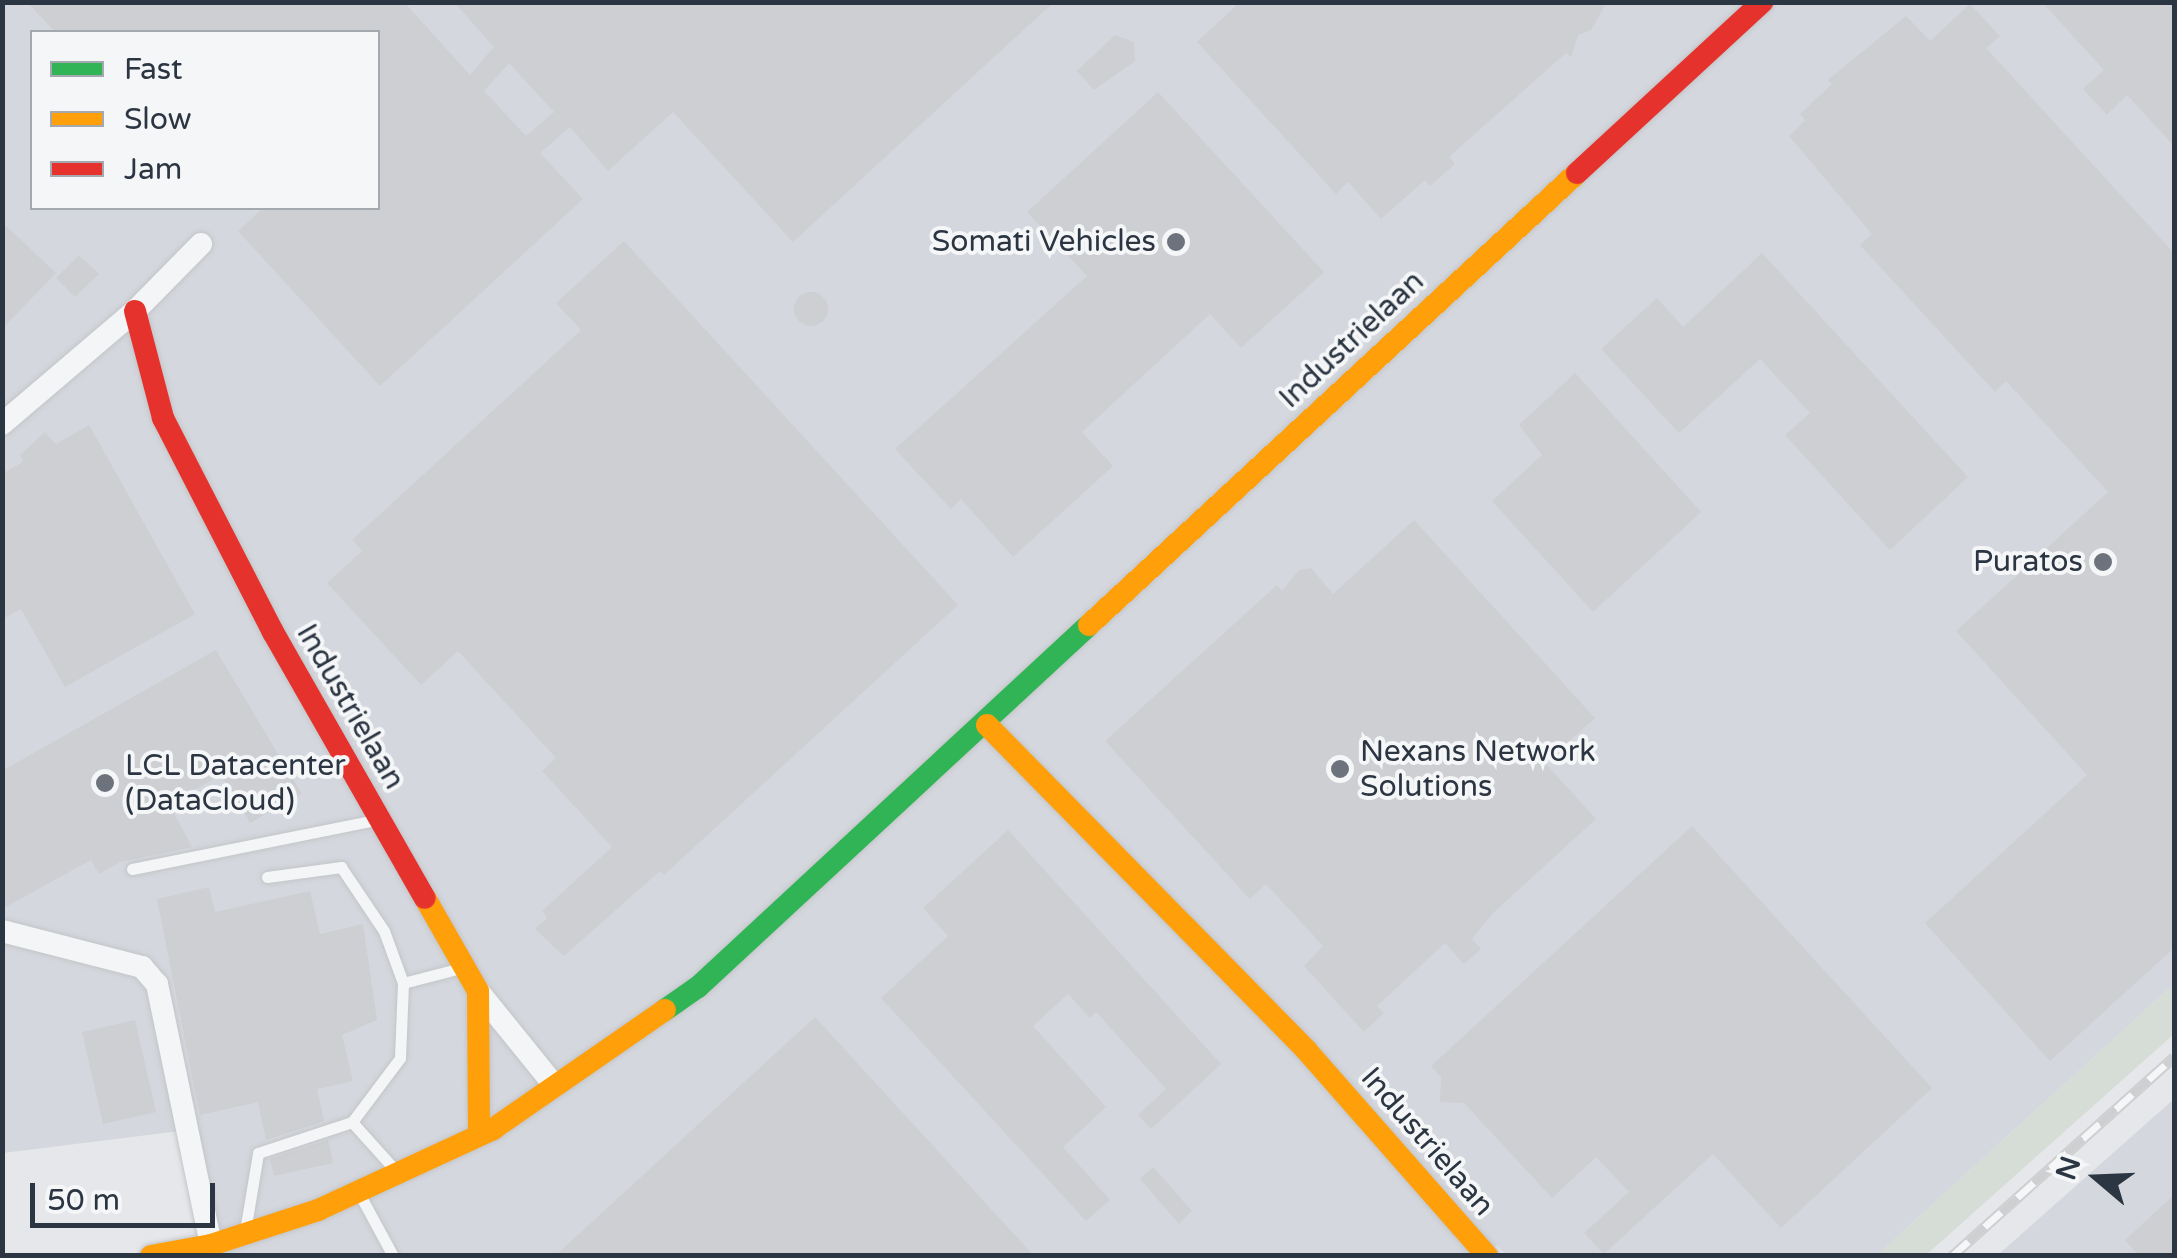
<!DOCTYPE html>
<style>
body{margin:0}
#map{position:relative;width:2177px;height:1258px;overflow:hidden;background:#e5e7ea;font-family:"Varela Round",sans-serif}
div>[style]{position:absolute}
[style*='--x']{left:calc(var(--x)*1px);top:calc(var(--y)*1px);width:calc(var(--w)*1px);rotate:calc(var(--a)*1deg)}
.built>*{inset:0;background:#d4d7dd}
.green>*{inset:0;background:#d6ddd6}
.building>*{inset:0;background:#cdcfd2}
.round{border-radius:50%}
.roads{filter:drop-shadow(0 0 2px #c3c5c8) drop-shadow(0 0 2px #c3c5c8)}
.lane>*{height:11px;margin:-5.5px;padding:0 5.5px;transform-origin:5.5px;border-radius:5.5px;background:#f4f5f6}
.street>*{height:22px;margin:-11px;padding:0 11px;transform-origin:11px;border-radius:11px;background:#f4f5f6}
.fast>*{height:22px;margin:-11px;padding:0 11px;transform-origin:11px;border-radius:11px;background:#30b455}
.slow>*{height:22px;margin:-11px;padding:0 11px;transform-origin:11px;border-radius:11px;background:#ff9f0a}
.jam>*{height:22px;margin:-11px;padding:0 11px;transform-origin:11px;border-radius:11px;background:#e5322d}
.rail>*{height:11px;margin-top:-5.5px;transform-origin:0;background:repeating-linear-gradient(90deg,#f4f6f8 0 22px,#cecfd1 0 44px);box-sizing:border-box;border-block:2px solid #cecfd1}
.dots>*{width:28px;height:28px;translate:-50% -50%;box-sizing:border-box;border:5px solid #f4f6f8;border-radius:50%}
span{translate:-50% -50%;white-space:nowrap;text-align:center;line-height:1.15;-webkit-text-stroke:8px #f4f6f8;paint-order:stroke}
.poi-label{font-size:30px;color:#2c3542}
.right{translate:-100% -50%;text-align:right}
.left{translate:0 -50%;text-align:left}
.street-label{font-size:30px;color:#2c3542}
.frame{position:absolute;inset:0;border:5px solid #2c3542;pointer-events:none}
.legend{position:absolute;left:30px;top:30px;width:350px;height:180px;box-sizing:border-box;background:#f4f6f8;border:2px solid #a4a9af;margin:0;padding:12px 18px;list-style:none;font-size:30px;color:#2c3542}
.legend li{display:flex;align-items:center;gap:20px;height:50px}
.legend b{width:50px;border:2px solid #a4a9af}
.north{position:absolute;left:2047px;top:1128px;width:100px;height:100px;-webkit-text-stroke:8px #f4f6f8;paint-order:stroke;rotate:289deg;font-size:28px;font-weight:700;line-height:40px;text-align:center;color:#2c3542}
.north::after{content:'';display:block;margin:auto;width:35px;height:45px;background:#2c3542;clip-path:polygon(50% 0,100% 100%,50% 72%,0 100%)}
.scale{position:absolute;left:30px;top:1183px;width:185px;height:45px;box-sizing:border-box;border:5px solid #2c3542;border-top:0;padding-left:12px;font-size:30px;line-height:35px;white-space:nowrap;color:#2c3542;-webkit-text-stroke:8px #f4f6f8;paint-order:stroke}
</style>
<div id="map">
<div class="built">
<i style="clip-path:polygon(evenodd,2px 3px,2174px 3px,2174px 984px,1877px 1255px,1507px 1256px,1497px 1245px,1483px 1256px,217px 1255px,188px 1130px,3px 1153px,2px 3px,32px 32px,378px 32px,378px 208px,32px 208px,32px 32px)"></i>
<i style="clip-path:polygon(2174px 1099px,2174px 1255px,1998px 1255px)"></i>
</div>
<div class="green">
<i style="clip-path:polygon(2174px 984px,2174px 1034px,1926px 1255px,1877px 1255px)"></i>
</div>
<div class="building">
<i style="clip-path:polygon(evenodd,27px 2px,404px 2px,470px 75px,494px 47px,454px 2px,1054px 2px,793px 242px,673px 112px,608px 171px,570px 127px,540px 153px,583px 199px,380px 386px,238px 231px,263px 208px,378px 208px,378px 32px,55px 32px,27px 2px,509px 63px,554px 112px,526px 136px,484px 91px,509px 63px)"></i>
<i style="clip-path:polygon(1240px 2px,1607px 2px,1591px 30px,1578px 35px,1571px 57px,1566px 53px,1449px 157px,1455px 164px,1430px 186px,1425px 180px,1381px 219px,1348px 182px,1336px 194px,1197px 42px)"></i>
<i style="clip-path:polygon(2042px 2px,2174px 2px,2174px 146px,2127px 95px,2107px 115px,2083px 89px,2104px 70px)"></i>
<i style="clip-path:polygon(1970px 4px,2000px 36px,1986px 48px,2174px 253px,2174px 948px,2050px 1061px,1925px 923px,2087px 775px,1956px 631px,2108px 492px,2006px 381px,1995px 392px,1860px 245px,1872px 234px,1789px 136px,1805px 120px,1800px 114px,1832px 84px,1828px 80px,1906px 16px,1930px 41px)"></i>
<i style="clip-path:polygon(1115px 35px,1134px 42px,1135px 61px,1094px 90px,1077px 71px)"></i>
<i style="clip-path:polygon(1158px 92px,1324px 272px,1241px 348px,1210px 314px,1082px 432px,1113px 466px,1013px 557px,961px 499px,951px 509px,895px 449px,1087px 276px,1027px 212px)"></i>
<i style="clip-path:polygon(2px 222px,56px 273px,2px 329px)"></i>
<i style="clip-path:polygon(624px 241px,958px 605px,664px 875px,660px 871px,564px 956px,535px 929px,547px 918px,542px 911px,612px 847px,542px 771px,556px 758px,458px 651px,421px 685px,327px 583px,362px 551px,352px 540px,581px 330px,556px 303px)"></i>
<i style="clip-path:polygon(1762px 253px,1968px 477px,1890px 550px,1785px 435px,1810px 413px,1760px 359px,1679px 433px,1601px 349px,1657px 298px,1683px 327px)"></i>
<i style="clip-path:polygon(79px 255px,99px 274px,75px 297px,56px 278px)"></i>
<i class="round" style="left:794px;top:292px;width:34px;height:34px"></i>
<i style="clip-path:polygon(1575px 373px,1701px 512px,1593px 612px,1492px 501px,1542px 455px,1519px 425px)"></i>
<i style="clip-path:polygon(89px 425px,195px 614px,65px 687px,21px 609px,2px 619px,2px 474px,23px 462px,20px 455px,45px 432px,56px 444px)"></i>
<i style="clip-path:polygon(1414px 520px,1595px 718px,1545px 763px,1596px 819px,1493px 913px,1472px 939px,1481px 949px,1464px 964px,1445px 943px,1377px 1006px,1384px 1013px,1364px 1032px,1304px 966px,1323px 946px,1266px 884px,1250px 899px,1105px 741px,1277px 585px,1282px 591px,1299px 570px,1311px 568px,1333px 594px)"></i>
<i style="clip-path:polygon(216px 650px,302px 794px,250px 823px,221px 775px,169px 804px,192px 847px,120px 862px,99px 874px,91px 860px,2px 909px,2px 771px)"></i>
<i style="clip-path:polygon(1692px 826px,1932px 1088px,1781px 1228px,1713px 1154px,1604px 1254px,1584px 1233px,1629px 1192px,1596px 1157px,1552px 1198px,1464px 1103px,1440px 1102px,1441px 1077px,1431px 1066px)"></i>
<i style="clip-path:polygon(1008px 830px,1221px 1064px,1151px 1129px,1138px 1115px,1166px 1089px,1096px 1012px,1090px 1018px,1068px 994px,1033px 1026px,1106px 1107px,1063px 1147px,1110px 1200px,1086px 1221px,881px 998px,948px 936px,923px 908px)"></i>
<i style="clip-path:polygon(209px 887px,215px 912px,310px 891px,320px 934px,363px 924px,377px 1020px,342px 1035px,353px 1081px,317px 1089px,324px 1121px,266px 1140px,258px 1102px,200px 1115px,157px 899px)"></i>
<i style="clip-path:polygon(815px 1017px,1034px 1256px,555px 1256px,741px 1085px)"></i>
<i style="clip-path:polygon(135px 1020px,156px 1112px,103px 1124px,82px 1032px)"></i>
<i style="clip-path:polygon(328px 1140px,333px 1163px,274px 1176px,270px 1159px)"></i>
<i style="clip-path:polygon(1153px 1167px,1192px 1211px,1179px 1224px,1140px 1179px)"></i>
<i style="clip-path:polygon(2174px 1195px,2174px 1256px,2139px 1256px,2125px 1240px)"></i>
</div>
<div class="roads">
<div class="lane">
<i style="--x:132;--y:869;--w:249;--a:-11.4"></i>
<i style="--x:267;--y:877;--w:75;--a:-7.7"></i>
<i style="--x:341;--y:867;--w:77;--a:56.1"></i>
<i style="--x:384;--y:931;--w:55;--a:69.9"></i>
<i style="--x:352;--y:1122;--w:80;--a:-53.1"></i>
<i style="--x:400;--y:1058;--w:75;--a:-87.7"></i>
<i style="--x:403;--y:983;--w:60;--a:-14.5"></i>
<i style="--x:360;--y:1195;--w:69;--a:61.6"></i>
<i style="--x:245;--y:1231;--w:79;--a:-80.5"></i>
<i style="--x:258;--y:1153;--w:99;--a:-18.3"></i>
<i style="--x:352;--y:1122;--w:64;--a:48.1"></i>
</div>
<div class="street">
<i style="--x:2;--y:424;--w:175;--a:-40.4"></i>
<i style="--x:135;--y:311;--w:94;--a:-45.4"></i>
<i style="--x:2;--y:931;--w:145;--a:14.4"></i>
<i style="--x:142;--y:967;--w:23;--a:49"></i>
<i style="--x:157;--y:984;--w:267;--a:78.3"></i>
<i style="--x:478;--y:991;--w:122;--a:51"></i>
</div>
<div class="fast">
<i style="--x:665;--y:1010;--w:39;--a:-35"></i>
<i style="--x:697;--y:988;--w:534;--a:-42.8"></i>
</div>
<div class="slow">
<i style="--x:1089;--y:625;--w:665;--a:-42.81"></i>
<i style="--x:987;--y:725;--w:457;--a:45.5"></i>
<i style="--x:1307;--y:1051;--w:273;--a:48.7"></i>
<i style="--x:425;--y:898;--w:107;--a:60.3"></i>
<i style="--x:478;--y:991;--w:144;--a:89.6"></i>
<i style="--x:151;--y:1256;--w:61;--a:-10.4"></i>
<i style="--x:211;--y:1245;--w:113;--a:-18.1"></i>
<i style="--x:318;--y:1210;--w:193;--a:-24.8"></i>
<i style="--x:493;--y:1129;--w:209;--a:-34.7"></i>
</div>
<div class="jam">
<i style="--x:1577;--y:173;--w:252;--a:-42.7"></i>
<i style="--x:135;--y:311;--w:111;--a:75.3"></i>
<i style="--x:163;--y:418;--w:241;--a:62.8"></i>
<i style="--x:273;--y:632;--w:306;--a:60.3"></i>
</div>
</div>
<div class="rail">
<i style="--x:1952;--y:1256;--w:298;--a:-41.9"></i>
</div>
<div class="dots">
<i style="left:1176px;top:242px;background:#6d737d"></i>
<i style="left:2103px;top:562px;background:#6d737d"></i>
<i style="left:1340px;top:769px;background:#6d737d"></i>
<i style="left:105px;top:783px;background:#6d737d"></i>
</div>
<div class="poi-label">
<span class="right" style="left:1156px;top:242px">Somati Vehicles</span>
<span class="right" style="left:2083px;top:562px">Puratos</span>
<span class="left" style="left:1360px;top:769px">Nexans Network<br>Solutions</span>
<span class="left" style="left:125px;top:783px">LCL Datacenter<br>(DataCloud)</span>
</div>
<div class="street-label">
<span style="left:1352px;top:340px;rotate:-43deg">Industrielaan</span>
<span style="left:350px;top:707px;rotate:60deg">Industrielaan</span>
<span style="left:1427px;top:1142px;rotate:49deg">Industrielaan</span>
</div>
<div class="frame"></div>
<ul class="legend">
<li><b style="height:12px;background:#30b455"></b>Fast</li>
<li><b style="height:12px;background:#ff9f0a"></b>Slow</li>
<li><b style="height:12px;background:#e5322d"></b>Jam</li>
</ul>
<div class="north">N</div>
<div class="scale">50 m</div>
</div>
